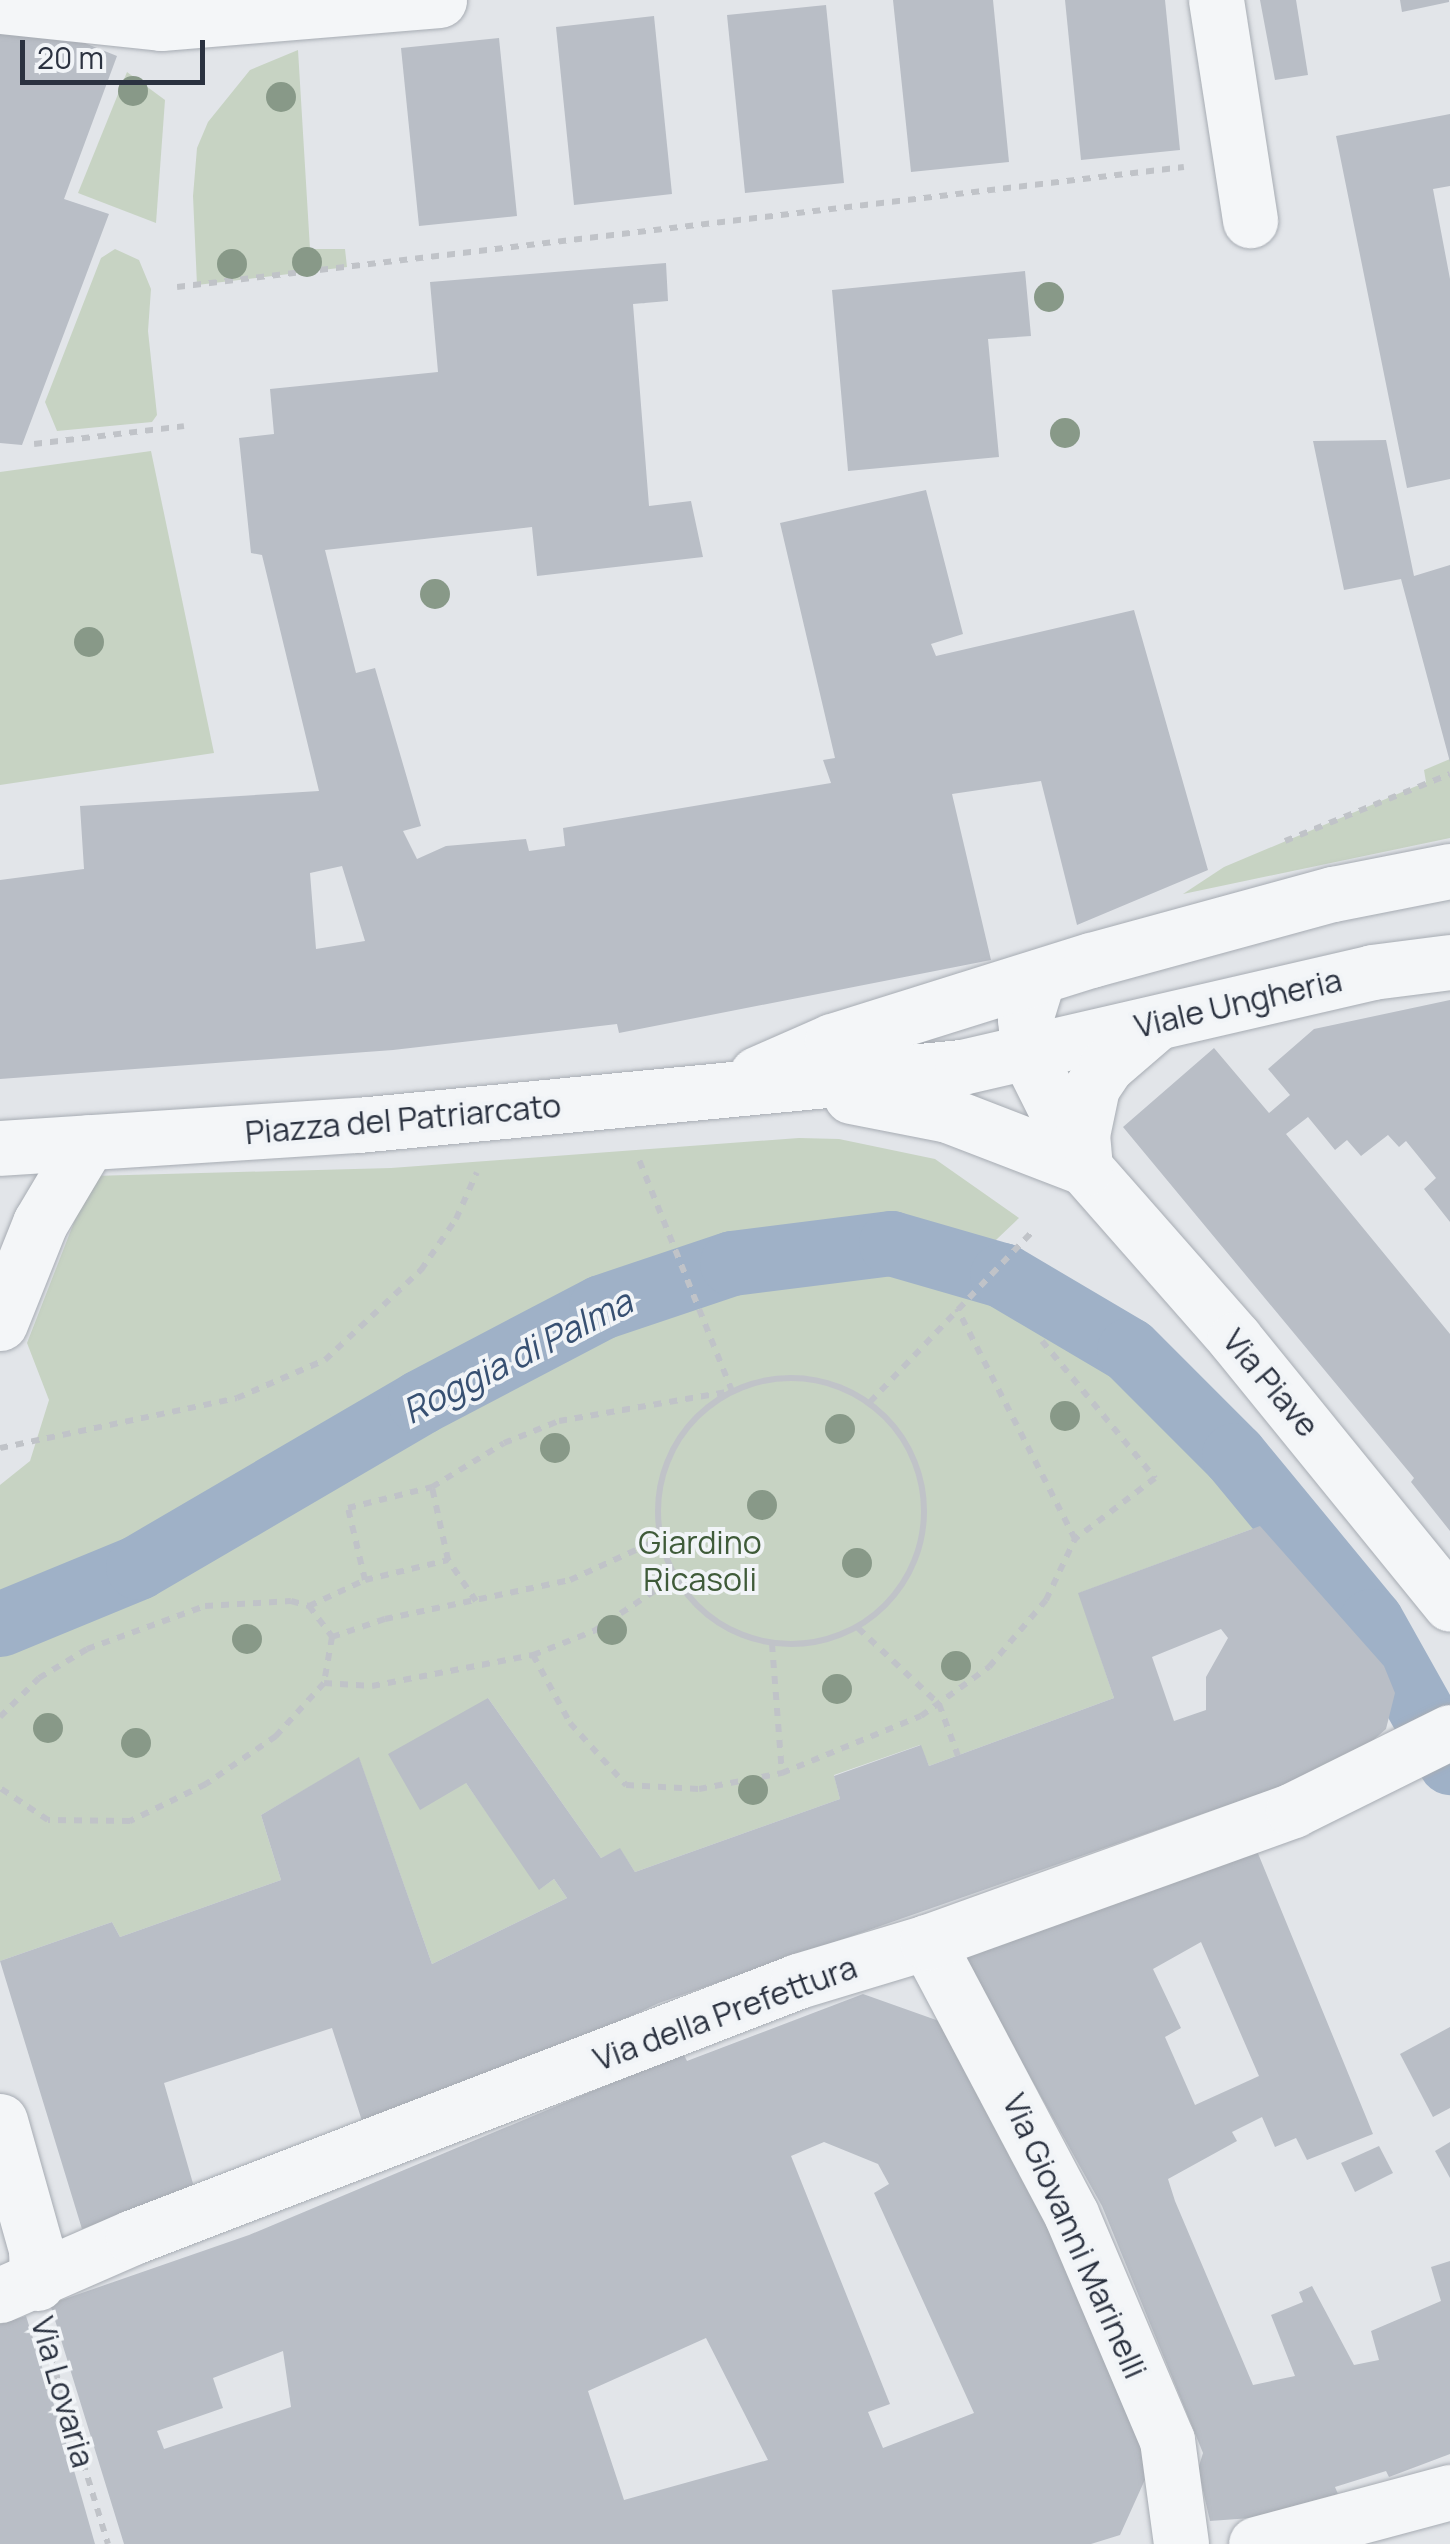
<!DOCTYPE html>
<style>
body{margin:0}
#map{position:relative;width:1450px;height:2544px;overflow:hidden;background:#e2e5e9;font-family:Manrope,sans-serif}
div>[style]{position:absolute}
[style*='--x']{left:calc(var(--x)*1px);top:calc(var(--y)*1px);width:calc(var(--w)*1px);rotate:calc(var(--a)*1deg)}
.green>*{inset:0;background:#c7d3c3}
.canal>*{height:65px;margin:-32.5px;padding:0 32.5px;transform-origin:32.5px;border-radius:32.5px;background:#9fb1c7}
.building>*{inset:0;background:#b9bec6}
.path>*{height:6px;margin-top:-3px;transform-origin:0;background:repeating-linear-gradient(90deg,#c0c3c8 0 8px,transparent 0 16px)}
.path>.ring{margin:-3px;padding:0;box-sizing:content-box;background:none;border:6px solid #c0c3c8;border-radius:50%}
.roads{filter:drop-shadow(0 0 2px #a7acb3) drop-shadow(0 0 2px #a7acb3)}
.minor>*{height:55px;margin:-27.5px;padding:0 27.5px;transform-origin:27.5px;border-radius:27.5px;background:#f4f6f8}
.trees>*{width:30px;height:30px;margin:-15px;border-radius:50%;background:#898}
span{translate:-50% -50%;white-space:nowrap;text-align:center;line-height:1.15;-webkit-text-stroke:8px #f1f4f7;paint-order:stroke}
.street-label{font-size:32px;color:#2b3240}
.park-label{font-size:32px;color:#3f5b39}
.water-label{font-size:35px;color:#375072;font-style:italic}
.scale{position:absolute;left:20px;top:40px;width:185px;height:45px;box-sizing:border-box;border:5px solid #2b3240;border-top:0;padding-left:12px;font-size:30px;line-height:35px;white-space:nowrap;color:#2b3240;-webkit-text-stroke:8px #f1f4f7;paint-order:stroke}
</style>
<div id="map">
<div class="green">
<i style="clip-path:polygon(298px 50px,310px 249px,345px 249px,347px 267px,197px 285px,193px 196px,197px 148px,208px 122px,250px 70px)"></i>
<i style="clip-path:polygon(127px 72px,165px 100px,156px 223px,78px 193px)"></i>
<i style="clip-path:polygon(115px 249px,139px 260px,151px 289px,148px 331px,157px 415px,152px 422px,57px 431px,45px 402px,101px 258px)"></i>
<i style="clip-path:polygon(151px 451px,214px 753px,0 785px,0 472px)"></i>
<i style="clip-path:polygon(1450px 759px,1450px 838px,1183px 894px,1224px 867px,1426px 782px,1424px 770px)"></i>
<i style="clip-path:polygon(799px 1138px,839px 1139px,935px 1159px,1019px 1218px,976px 1259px,895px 1231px,681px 1260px,589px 1299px,126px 1562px,0 1608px,0 1485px,30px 1461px,49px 1400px,27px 1343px,92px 1176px,391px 1168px)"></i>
<i style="clip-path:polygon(871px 1260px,978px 1282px,1083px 1348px,1132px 1385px,1260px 1526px,1079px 1593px,1114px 1698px,929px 1766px,920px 1745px,834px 1775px,840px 1799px,635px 1872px,620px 1849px,601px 1858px,488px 1698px,466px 1783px,540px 1889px,554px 1879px,567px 1898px,432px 1964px,359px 1758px,261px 1815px,281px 1880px,120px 1937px,112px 1922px,0 1961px,0 1645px,134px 1587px,367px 1448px,558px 1349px,695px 1297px)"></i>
</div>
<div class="canal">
<i style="--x:0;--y:1624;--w:149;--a:-22.4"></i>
<i style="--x:138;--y:1567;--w:327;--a:-30.3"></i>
<i style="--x:420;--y:1402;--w:204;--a:-27.7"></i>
<i style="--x:601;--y:1307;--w:138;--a:-18.6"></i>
<i style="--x:732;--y:1263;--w:160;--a:-7.2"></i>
<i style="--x:891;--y:1243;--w:116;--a:16.1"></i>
<i style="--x:1002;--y:1275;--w:147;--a:30.6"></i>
<i style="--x:1129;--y:1350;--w:148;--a:45"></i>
<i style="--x:1234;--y:1455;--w:215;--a:50.5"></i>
<i style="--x:1371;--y:1621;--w:162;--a:60.7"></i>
</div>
<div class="building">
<i style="clip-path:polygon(893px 0,993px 0,1009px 162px,911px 172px)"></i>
<i style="clip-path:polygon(1065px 0,1165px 0,1180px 150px,1081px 160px)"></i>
<i style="clip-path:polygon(1260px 0,1296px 0,1308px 75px,1275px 80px)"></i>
<i style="clip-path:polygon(1400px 0,1449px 0,1449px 2px,1402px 12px)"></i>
<i style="clip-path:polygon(826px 5px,844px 183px,745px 193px,727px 15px)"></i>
<i style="clip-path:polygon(654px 16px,672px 194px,574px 205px,556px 27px)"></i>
<i style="clip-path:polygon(20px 17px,117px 56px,64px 199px,109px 214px,22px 445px,0 443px,0 27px)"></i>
<i style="clip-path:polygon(499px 38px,517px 216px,419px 226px,401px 48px)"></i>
<i style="clip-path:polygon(1450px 114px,1450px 186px,1433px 189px,1450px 279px,1450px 479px,1407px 488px,1336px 136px)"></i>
<i style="clip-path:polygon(evenodd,666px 263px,668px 301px,633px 304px,649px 506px,691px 501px,703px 557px,537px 576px,532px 527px,325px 550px,356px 673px,375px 668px,421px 826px,403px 831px,417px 859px,446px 846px,526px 839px,529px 851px,565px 846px,563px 828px,831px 783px,823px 760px,835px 758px,780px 523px,926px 490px,963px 634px,931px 644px,936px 656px,1134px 610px,1208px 870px,1077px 925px,1041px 781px,952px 794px,991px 960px,619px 1033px,617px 1024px,393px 1050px,0 1079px,0 880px,84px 869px,80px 806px,319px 791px,262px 555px,251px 553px,239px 438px,274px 434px,270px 389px,438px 372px,430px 282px,666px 263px,342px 866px,365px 941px,316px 949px,310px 873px,342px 866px)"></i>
<i style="clip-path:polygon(1025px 271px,1031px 336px,988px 339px,999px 457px,848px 471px,832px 290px)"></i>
<i style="clip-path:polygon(1386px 440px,1414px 576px,1450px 565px,1450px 762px,1401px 579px,1344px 590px,1313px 441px)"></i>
<i style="clip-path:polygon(1450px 1000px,1450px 1222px,1424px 1189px,1436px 1178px,1406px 1141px,1399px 1147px,1388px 1135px,1361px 1156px,1347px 1140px,1335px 1150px,1308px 1117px,1286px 1134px,1450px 1334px,1450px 1531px,1411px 1482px,1414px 1478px,1123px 1127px,1214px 1048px,1269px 1113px,1290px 1095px,1268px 1069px,1314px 1029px)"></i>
<i style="clip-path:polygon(evenodd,1260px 1526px,1384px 1666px,1395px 1693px,1386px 1729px,1346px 1764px,659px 2003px,477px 2087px,364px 2127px,332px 2028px,164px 2083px,194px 2187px,82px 2229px,0 1961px,112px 1922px,120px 1937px,281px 1880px,261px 1815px,359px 1757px,432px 1964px,567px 1898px,554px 1879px,539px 1890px,466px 1783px,420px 1810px,388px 1754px,488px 1698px,601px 1858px,620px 1848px,635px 1872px,840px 1799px,834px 1776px,921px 1745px,929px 1766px,1114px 1698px,1078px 1593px,1260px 1526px,1221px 1629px,1228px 1638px,1206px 1677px,1206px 1710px,1174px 1721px,1152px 1657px,1221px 1629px)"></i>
<i style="clip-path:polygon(evenodd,1257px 1851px,1373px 2134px,1307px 2160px,1296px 2138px,1275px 2147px,1262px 2117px,1232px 2132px,1237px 2141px,1168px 2179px,1175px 2201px,1253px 2385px,1295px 2376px,1271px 2315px,1303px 2302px,1299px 2292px,1312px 2286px,1354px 2365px,1379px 2360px,1371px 2331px,1441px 2301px,1431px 2267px,1450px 2261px,1450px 2454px,1389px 2477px,1386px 2471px,1335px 2487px,1338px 2494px,1251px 2518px,1210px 2521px,1198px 2469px,1203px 2453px,1102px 2206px,962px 1955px,1257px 1851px,1201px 1942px,1259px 2076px,1195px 2105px,1165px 2037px,1181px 2028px,1153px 1969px,1201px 1942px)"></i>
<i style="clip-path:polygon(evenodd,863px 1994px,939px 2021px,985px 2073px,1152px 2464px,1120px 2535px,1091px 2544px,124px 2544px,50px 2304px,249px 2235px,683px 2053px,687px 2061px,863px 1994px,824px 2142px,878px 2164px,889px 2184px,874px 2193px,974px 2413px,883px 2448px,868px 2412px,890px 2404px,791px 2156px,824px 2142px,863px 1994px,706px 2338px,768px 2460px,624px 2500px,588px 2391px,706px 2338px,863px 1994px,283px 2351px,291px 2407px,164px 2449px,157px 2431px,223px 2408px,213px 2378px,283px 2351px)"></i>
<i style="clip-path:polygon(1450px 2027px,1450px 2108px,1433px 2117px,1400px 2054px)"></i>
<i style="clip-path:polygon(1450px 2142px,1450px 2178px,1435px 2151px)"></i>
<i style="clip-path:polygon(1379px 2146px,1393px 2173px,1355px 2192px,1341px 2163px)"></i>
<i style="clip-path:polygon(26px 2316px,67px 2446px,95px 2544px,0 2544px,0 2324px)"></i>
</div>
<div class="path">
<i style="--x:177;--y:287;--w:1014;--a:-6.8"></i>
<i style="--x:34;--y:444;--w:151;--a:-6.8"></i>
<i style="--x:1285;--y:841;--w:178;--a:-22.1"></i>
<i style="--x:1042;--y:1341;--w:178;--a:50.5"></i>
<i style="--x:1155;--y:1478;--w:101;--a:142.7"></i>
<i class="ring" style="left:658px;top:1378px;width:260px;height:260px"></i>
<i style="--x:870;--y:1402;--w:236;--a:-46.4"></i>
<i style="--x:0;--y:1448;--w:242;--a:-11.9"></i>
<i style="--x:237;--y:1398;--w:96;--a:-23.4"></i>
<i style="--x:325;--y:1360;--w:132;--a:-43.2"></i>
<i style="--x:421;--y:1270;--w:62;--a:-55.5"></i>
<i style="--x:456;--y:1219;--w:51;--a:-65.9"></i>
<i style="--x:365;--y:1580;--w:74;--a:-103.3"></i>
<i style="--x:348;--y:1508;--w:87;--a:-14"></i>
<i style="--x:476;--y:1601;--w:50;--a:-124.3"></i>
<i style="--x:448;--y:1560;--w:75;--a:-102.4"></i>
<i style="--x:432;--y:1487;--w:84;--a:-31.4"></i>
<i style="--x:504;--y:1443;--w:59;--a:-21.8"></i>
<i style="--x:559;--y:1421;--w:176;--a:-9.8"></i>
<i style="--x:732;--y:1391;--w:254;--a:-111.9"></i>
<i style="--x:309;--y:1606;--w:62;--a:-24.9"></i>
<i style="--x:365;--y:1580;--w:85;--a:-13.5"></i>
<i style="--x:858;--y:1628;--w:111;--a:43.2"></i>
<i style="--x:939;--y:1704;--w:55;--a:69.9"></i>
<i style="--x:332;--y:1637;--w:56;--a:-18.8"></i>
<i style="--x:385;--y:1619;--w:189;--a:-11.9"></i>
<i style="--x:570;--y:1580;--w:99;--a:-24.5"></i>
<i style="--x:772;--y:1644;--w:129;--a:85.6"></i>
<i style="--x:533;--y:1655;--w:77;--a:61.4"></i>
<i style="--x:570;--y:1723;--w:84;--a:47.9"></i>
<i style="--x:626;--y:1785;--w:73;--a:3.1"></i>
<i style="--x:699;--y:1789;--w:85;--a:-10.9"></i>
<i style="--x:782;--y:1773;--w:150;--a:-22.3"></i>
<i style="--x:921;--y:1716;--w:84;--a:-35.8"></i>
<i style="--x:989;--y:1667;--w:88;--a:-49.6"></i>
<i style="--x:1046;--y:1600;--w:68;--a:-64.6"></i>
<i style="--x:1075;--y:1539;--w:259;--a:-117.1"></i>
<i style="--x:324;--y:1683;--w:48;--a:3.6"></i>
<i style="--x:372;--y:1686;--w:164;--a:-10.9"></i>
<i style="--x:533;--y:1655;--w:66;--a:-21.5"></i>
<i style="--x:594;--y:1631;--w:96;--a:-33.5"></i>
<i style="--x:0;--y:1717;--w:55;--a:-45"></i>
<i style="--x:39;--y:1678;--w:56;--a:-31.1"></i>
<i style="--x:87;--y:1649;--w:126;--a:-20"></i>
<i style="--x:205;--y:1606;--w:86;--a:-3.3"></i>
<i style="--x:291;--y:1601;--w:19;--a:16"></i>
<i style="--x:309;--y:1606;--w:39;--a:53"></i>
<i style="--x:332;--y:1637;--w:47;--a:99.9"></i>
<i style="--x:324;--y:1683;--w:72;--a:132.2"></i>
<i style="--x:276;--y:1736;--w:85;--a:145.6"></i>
<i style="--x:206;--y:1784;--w:85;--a:154"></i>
<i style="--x:130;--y:1821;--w:82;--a:-179.3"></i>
<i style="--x:48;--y:1820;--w:58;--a:-146.3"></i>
<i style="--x:46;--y:2340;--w:213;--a:73.1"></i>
</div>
<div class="roads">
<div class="minor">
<i style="--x:1216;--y:0;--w:223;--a:81.2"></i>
<i style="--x:0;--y:6;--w:162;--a:6"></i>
<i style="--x:161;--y:23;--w:279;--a:-4.7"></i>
<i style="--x:1038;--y:977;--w:44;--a:107.2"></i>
<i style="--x:1025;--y:1019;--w:37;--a:84"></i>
<i style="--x:1029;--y:1056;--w:125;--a:63.4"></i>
<i style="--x:1085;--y:1168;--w:227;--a:48.7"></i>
<i style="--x:1235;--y:1339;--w:341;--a:50.9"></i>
<i style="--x:757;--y:1074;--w:82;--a:-23.7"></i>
<i style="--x:832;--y:1041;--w:271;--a:-17.4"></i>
<i style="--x:1091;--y:960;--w:251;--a:-15.3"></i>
<i style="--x:1333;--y:894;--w:119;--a:-11.1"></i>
<i style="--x:851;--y:1096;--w:99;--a:11.1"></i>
<i style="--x:948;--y:1115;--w:147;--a:21.1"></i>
<i style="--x:0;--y:1148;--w:359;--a:-3.7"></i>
<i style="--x:358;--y:1125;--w:607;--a:-5.49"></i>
<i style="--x:962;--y:1067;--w:421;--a:-13"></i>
<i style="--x:1372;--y:972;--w:79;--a:-7.3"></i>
<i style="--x:1085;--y:1168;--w:33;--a:-95"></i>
<i style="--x:1082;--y:1135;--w:49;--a:-78.2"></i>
<i style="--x:1092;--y:1087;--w:25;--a:-56"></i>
<i style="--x:1106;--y:1066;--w:65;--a:-40.6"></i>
<i style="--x:0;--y:1323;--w:108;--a:-68.2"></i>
<i style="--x:40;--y:1223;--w:94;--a:-59.3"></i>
<i style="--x:927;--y:1942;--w:308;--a:62.1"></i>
<i style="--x:1071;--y:2214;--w:246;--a:67"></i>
<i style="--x:1167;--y:2440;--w:105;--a:82.3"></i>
<i style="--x:0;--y:2121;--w:133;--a:74.3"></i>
<i style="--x:36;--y:2249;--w:34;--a:88"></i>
<i style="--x:0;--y:2295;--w:145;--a:-23.6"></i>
<i style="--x:133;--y:2237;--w:713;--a:-21.05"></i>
<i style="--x:798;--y:1981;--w:135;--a:-16.8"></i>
<i style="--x:927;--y:1942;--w:389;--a:-19.8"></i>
<i style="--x:1293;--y:1810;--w:175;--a:-26.4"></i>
<i style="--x:1256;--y:2544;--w:201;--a:-15"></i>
</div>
</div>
<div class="trees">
<i style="left:133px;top:91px"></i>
<i style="left:281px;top:97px"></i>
<i style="left:307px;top:262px"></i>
<i style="left:232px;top:264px"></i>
<i style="left:1049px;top:297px"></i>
<i style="left:1065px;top:433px"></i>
<i style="left:435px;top:594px"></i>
<i style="left:89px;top:642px"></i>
<i style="left:1065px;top:1416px"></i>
<i style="left:840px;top:1429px"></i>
<i style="left:555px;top:1448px"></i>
<i style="left:762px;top:1505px"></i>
<i style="left:857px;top:1563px"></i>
<i style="left:612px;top:1630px"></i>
<i style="left:247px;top:1639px"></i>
<i style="left:956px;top:1666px"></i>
<i style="left:837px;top:1689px"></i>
<i style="left:48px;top:1728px"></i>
<i style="left:136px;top:1743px"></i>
<i style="left:753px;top:1790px"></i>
</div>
<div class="street-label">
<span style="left:1238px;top:1003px;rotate:-13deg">Viale Ungheria</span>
<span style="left:403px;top:1119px;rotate:-5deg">Piazza del Patriarcato</span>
<span style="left:1271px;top:1383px;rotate:50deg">Via Piave</span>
<span style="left:725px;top:2013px;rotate:-20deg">Via della Prefettura</span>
<span style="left:1075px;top:2236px;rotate:66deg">Via Giovanni Marinelli</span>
<span style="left:63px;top:2392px;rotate:74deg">Via Lovaria</span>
</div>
<div class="park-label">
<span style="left:700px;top:1561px">Giardino<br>Ricasoli</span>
</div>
<div class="water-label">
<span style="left:517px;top:1356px;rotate:-27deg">Roggia di Palma</span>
</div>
<div class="scale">20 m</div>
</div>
